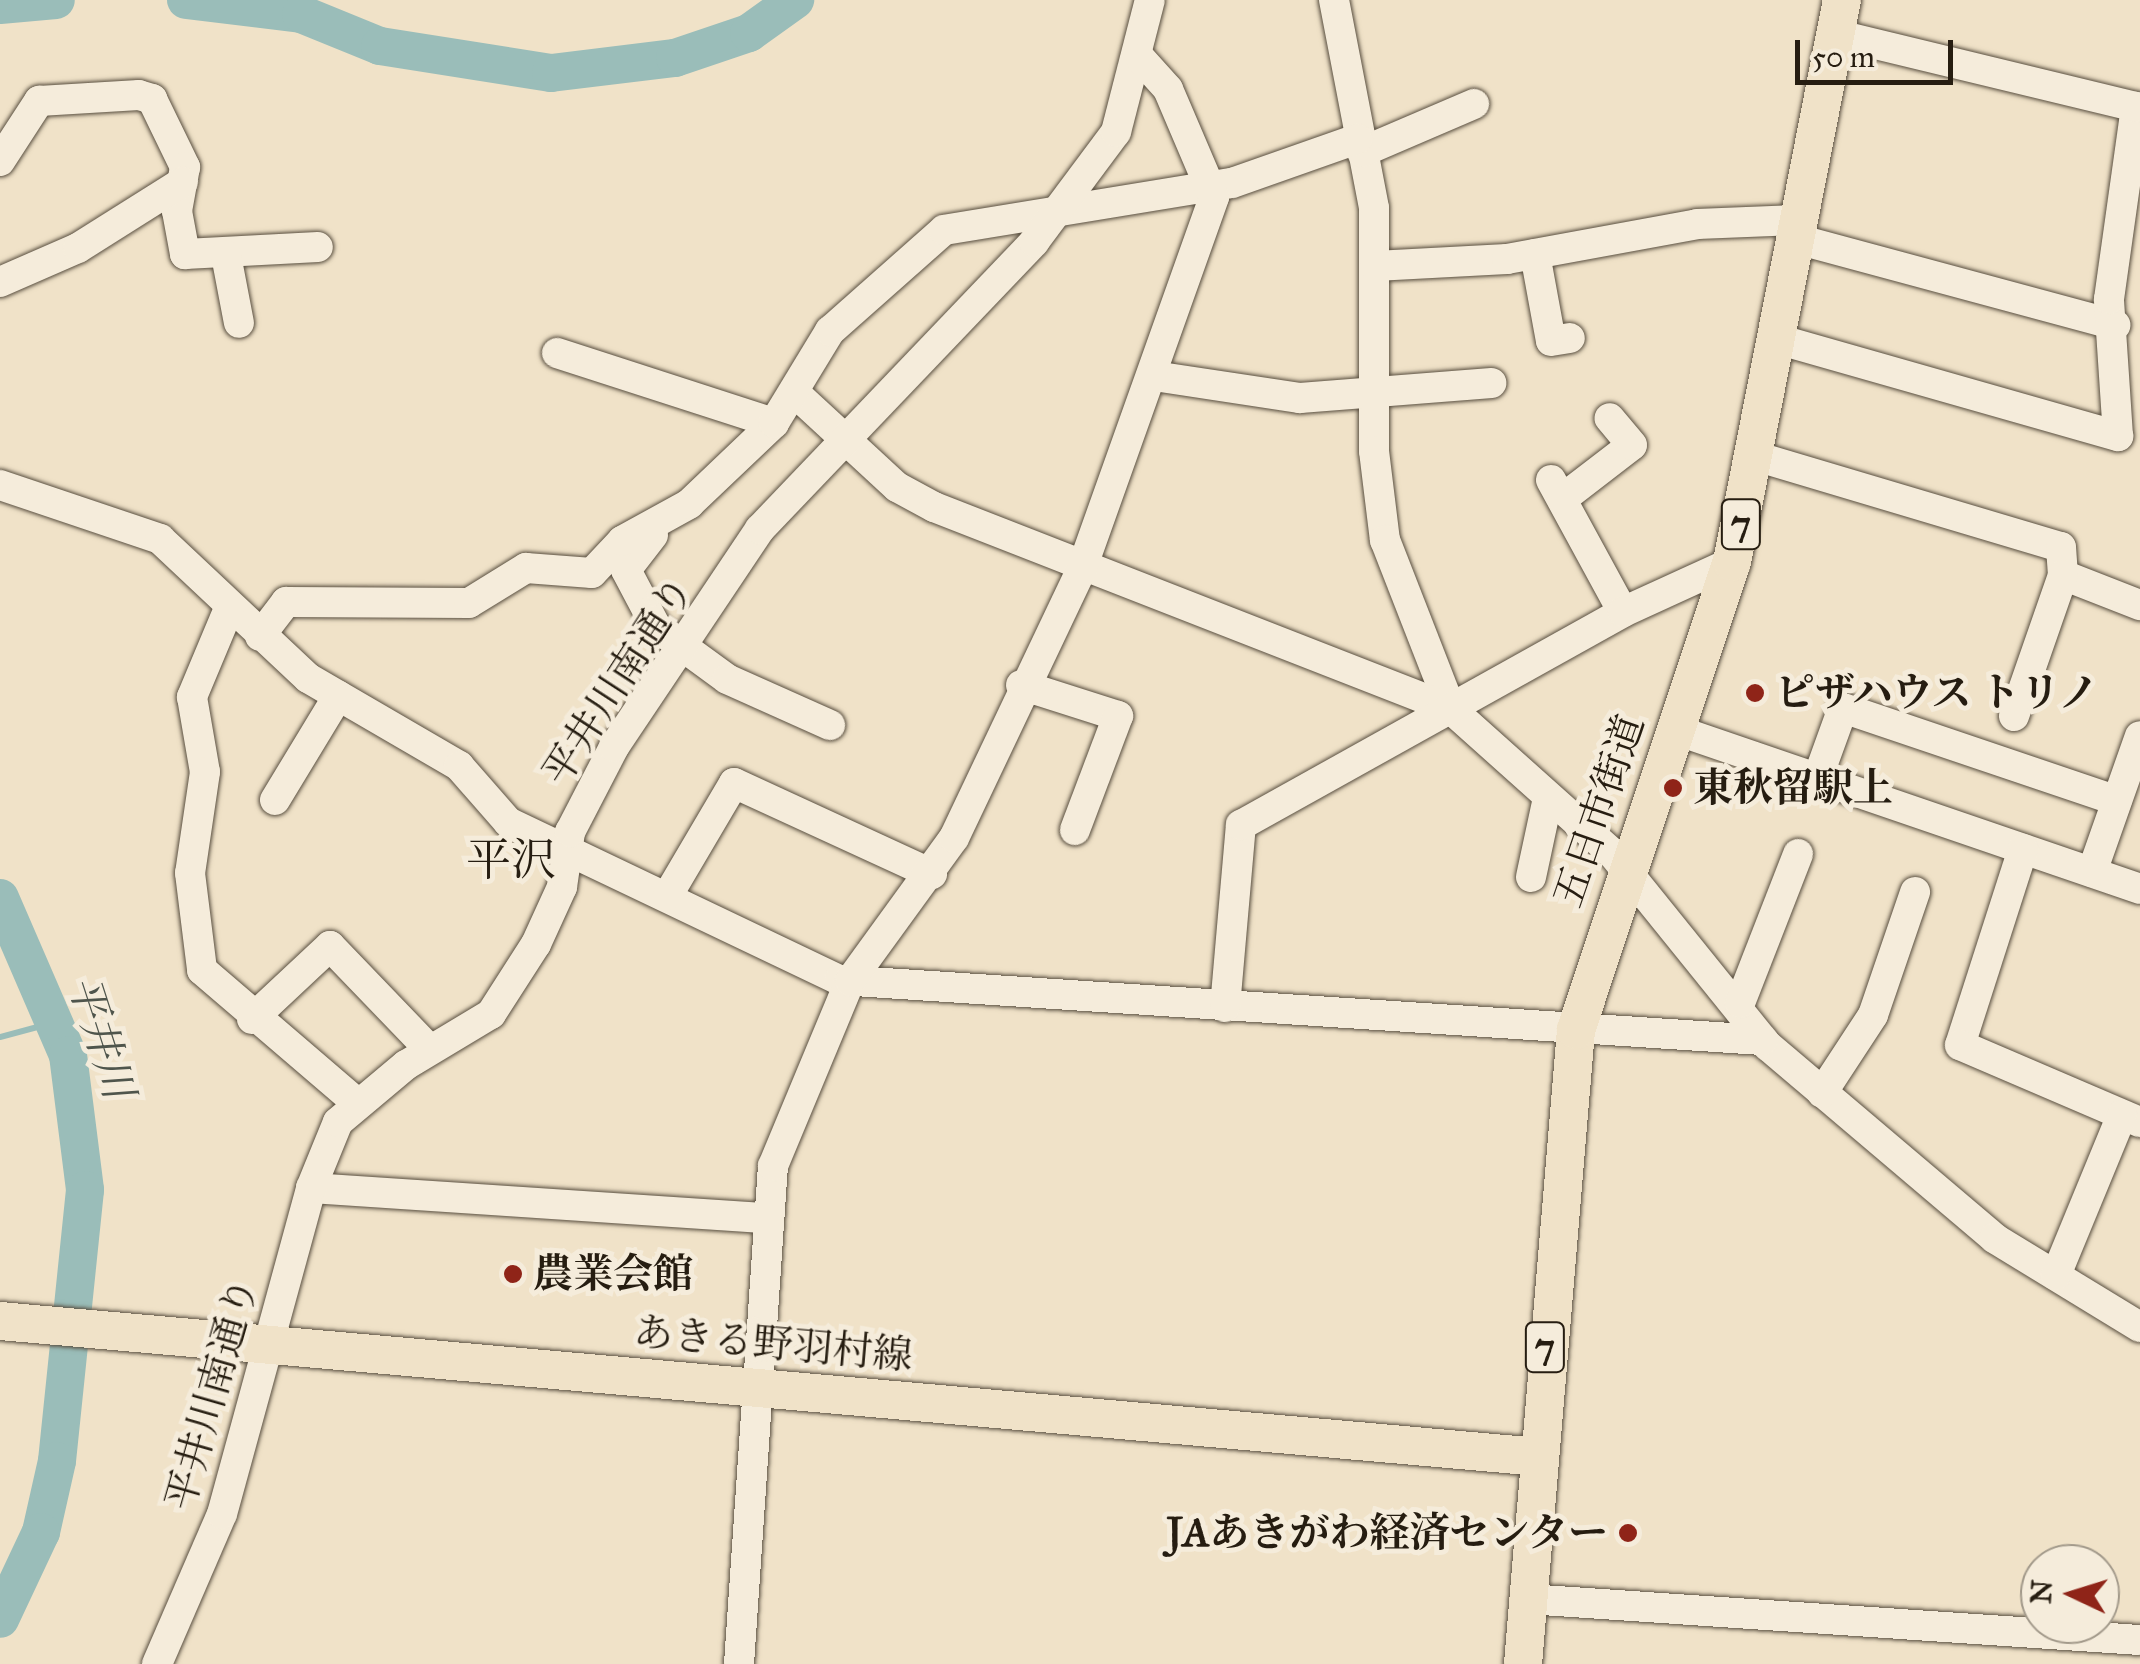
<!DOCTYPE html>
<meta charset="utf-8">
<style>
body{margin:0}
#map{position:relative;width:2140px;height:1664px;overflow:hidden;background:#f0e2c8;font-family:"IM FELL Great Primer","Noto Serif JP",serif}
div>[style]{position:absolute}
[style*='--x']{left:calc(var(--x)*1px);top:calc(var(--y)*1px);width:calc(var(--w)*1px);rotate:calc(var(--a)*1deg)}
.stream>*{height:6px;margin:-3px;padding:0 3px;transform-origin:3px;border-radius:3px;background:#9abdb9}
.river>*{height:38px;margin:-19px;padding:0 19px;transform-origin:19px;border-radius:19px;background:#9abdb9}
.roads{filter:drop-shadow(0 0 2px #584e3f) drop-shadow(0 0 2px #584e3f)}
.minor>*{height:30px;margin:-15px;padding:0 15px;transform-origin:15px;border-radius:15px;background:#f5ecdb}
.major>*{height:38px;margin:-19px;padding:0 19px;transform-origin:19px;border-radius:19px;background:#f0e2c8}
.dots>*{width:28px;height:28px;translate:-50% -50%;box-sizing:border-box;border:5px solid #f5ecdb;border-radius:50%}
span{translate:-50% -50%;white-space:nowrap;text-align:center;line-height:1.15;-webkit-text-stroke:10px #f5ecdb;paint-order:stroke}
.shield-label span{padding:2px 8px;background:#f5ecdb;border:2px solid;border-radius:8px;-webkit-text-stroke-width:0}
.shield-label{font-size:38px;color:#261d11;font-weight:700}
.street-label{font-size:40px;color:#261d11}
.poi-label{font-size:40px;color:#261d11;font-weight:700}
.left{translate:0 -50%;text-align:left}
.right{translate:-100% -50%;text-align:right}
.water-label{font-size:42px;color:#4f554c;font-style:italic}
.quarter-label{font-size:45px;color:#261d11}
.north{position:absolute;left:2020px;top:1544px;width:100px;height:100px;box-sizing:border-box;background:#f5ecdb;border:2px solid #a2998a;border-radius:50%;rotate:274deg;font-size:28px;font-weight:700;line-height:40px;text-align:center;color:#261d11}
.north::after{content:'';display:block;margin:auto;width:35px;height:45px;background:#8f2418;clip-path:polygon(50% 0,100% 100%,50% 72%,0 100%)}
.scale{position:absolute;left:1795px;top:40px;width:158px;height:45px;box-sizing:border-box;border:5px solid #261d11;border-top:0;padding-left:12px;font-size:30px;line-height:35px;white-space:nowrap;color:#261d11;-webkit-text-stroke:8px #f5ecdb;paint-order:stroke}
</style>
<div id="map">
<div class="stream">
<i style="--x:0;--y:1037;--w:58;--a:-15"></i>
</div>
<div class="river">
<i style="--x:186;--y:0;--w:116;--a:6.9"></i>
<i style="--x:301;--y:14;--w:85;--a:22.1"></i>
<i style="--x:380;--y:46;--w:173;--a:9"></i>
<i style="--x:551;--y:73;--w:125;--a:-6.9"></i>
<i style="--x:675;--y:58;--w:78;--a:-18.7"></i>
<i style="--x:749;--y:33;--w:57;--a:-35.7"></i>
<i style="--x:0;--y:5;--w:56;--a:-5.1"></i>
<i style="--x:0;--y:898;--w:171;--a:66.6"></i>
<i style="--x:68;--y:1055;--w:136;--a:82.8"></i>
<i style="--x:85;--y:1190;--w:272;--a:95.9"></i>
<i style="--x:57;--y:1461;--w:73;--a:102.7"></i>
<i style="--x:41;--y:1532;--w:96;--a:115.2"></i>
</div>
<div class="roads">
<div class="minor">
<i style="--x:1334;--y:0;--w:212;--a:79.1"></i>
<i style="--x:1374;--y:208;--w:243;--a:90"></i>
<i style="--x:1374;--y:451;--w:90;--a:83"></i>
<i style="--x:1385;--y:540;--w:181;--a:68.7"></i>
<i style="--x:1451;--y:709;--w:216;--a:41.8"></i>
<i style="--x:1612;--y:853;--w:248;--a:51.1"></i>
<i style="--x:1768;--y:1046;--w:297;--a:40.3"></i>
<i style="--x:1994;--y:1238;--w:171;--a:31.4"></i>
<i style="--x:1362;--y:152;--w:122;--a:-23.2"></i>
<i style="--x:0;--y:161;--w:72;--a:-57"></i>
<i style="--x:39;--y:101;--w:100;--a:-3.4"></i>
<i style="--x:139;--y:95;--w:14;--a:17"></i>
<i style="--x:152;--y:99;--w:76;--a:64.1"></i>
<i style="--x:185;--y:167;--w:45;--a:100.3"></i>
<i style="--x:177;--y:211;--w:44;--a:79.5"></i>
<i style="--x:185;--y:254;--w:133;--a:-3"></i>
<i style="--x:1793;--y:238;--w:334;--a:15.1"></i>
<i style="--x:1535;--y:254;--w:88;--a:79.6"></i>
<i style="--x:1551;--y:341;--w:19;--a:-9"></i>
<i style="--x:226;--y:255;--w:69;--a:79.2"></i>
<i style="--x:1375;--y:266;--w:132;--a:-3"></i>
<i style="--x:1507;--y:259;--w:193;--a:-10.4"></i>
<i style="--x:1697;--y:224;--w:100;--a:-2.3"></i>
<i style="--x:0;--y:282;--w:85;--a:-23.6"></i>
<i style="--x:78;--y:248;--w:124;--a:-32.2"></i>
<i style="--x:1777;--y:339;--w:355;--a:15.9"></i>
<i style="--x:2118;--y:436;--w:137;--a:-93.8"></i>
<i style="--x:2109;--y:299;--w:194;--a:-82"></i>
<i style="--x:2136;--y:107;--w:311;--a:-166.4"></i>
<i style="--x:557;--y:353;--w:228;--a:17.9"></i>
<i style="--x:1154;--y:376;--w:148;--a:8.6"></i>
<i style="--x:1300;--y:398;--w:192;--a:-4.5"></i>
<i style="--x:794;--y:392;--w:140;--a:42.7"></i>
<i style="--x:897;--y:487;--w:42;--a:28.4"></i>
<i style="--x:934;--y:507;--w:555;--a:21.34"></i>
<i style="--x:1755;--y:456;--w:319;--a:16.6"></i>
<i style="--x:2061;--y:547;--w:28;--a:86"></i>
<i style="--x:2063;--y:575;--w:83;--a:21.3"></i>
<i style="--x:1551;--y:480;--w:150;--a:61.4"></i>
<i style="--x:0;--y:485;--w:169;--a:18.6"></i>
<i style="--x:160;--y:539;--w:203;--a:43.2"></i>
<i style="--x:308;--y:678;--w:175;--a:30.2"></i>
<i style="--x:459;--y:766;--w:74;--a:48.8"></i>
<i style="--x:508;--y:822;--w:367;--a:25.5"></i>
<i style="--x:839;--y:980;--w:926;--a:3.72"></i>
<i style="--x:1562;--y:499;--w:88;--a:-37.6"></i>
<i style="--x:1632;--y:445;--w:35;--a:-130"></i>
<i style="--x:653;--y:535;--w:44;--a:127.6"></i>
<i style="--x:626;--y:570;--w:64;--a:62.2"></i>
<i style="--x:656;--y:627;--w:88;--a:36.2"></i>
<i style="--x:727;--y:679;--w:113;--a:24.1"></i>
<i style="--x:230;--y:606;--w:99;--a:112.7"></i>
<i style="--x:192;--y:697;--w:76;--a:80.2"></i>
<i style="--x:205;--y:772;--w:102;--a:98.4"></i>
<i style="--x:190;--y:873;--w:98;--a:82.9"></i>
<i style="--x:202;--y:970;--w:203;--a:40.6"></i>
<i style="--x:260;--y:636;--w:43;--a:-52.6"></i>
<i style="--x:286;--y:602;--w:183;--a:0.3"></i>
<i style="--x:469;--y:603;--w:67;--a:-31.6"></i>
<i style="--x:526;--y:568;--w:66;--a:4.3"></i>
<i style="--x:592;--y:573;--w:44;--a:-46.8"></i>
<i style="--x:622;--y:541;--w:77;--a:-28.9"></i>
<i style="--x:689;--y:504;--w:117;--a:-43.6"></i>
<i style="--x:774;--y:423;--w:108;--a:-58.7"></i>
<i style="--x:830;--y:331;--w:152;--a:-41.5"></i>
<i style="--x:944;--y:230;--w:292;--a:-9.3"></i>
<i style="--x:1232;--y:183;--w:133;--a:-19.4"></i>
<i style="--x:1021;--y:685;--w:102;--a:17.7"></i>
<i style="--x:1118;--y:716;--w:122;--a:110.7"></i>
<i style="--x:2014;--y:716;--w:149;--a:-70.8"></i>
<i style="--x:1676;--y:730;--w:490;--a:18.9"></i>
<i style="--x:1818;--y:777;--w:73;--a:-70.1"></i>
<i style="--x:1843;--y:708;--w:289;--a:18.7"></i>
<i style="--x:275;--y:800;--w:122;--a:-58.8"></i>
<i style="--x:2023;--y:849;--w:206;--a:107.8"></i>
<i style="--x:1960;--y:1045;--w:196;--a:23.2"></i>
<i style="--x:2092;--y:872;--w:144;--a:-70.6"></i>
<i style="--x:1531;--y:877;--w:81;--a:-77.9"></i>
<i style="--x:668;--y:895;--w:130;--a:-59.5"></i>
<i style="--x:734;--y:783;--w:218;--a:24.7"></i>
<i style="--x:1740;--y:1003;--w:160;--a:-68.7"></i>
<i style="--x:1225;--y:1007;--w:183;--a:-85"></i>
<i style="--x:1241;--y:825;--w:437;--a:-29.1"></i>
<i style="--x:1623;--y:612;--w:120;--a:-24.6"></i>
<i style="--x:252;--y:1019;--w:107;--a:-43.1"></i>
<i style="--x:330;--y:946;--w:143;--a:46.1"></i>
<i style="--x:1822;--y:1093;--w:93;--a:-56.8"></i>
<i style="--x:1873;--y:1015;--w:130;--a:-71.1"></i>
<i style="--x:311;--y:1188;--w:457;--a:3.8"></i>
<i style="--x:2056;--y:1275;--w:173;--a:-67.6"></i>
<i style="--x:1527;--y:1599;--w:614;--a:3.83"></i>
<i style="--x:157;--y:1664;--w:163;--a:-66.6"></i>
<i style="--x:222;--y:1514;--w:338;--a:-74.7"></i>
<i style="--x:311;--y:1188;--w:71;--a:-67.8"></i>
<i style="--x:338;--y:1122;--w:89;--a:-40"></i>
<i style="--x:406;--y:1065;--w:99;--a:-31"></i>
<i style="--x:491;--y:1014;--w:83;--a:-57.3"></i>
<i style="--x:536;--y:944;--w:63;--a:-65.5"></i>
<i style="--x:562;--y:887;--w:56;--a:-81.7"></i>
<i style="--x:570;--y:832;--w:96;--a:-62.6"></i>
<i style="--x:614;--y:747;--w:262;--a:-56.2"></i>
<i style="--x:760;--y:529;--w:397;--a:-46.3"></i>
<i style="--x:1034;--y:242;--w:137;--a:-53.3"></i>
<i style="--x:1116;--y:132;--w:136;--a:-75.6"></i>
<i style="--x:739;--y:1664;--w:499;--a:-86.1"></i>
<i style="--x:773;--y:1166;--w:200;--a:-67.4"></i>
<i style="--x:850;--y:981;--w:177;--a:-54"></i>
<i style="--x:954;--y:838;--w:296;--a:-64.6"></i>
<i style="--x:1081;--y:571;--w:397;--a:-70.4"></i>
<i style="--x:1214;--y:197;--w:117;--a:-113.1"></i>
<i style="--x:1168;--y:89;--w:40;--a:-132"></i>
</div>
<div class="major">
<i style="--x:0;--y:1321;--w:1544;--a:5.05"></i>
<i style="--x:1523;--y:1664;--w:636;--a:-85.22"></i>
<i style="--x:1576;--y:1030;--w:493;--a:-71.6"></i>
<i style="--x:1732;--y:562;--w:573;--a:-78.93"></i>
</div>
</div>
<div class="dots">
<i style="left:1755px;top:693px;background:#8f2418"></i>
<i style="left:1673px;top:788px;background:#8f2418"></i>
<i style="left:513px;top:1274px;background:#8f2418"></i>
<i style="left:1628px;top:1533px;background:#8f2418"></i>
</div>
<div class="shield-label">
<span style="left:1741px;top:524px">7</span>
<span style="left:1545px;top:1347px">7</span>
</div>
<div class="street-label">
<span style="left:618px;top:681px;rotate:-57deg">平井川南通り</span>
<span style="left:1599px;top:811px;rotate:-71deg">五日市街道</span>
<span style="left:773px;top:1344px;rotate:5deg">あきる野羽村線</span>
<span style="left:212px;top:1394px;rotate:-74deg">平井川南通り</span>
</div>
<div class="poi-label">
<span class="left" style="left:1775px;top:693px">ピザハウス トリノ</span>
<span class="left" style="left:1693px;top:788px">東秋留駅上</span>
<span class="left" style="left:533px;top:1274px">農業会館</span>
<span class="right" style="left:1608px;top:1533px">JAあきがわ経済センター</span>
</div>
<div class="water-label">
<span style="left:101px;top:1037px;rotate:72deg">平井川</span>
</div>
<div class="quarter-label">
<span style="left:511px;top:860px">平沢</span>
</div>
<div class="north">N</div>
<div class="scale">50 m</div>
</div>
